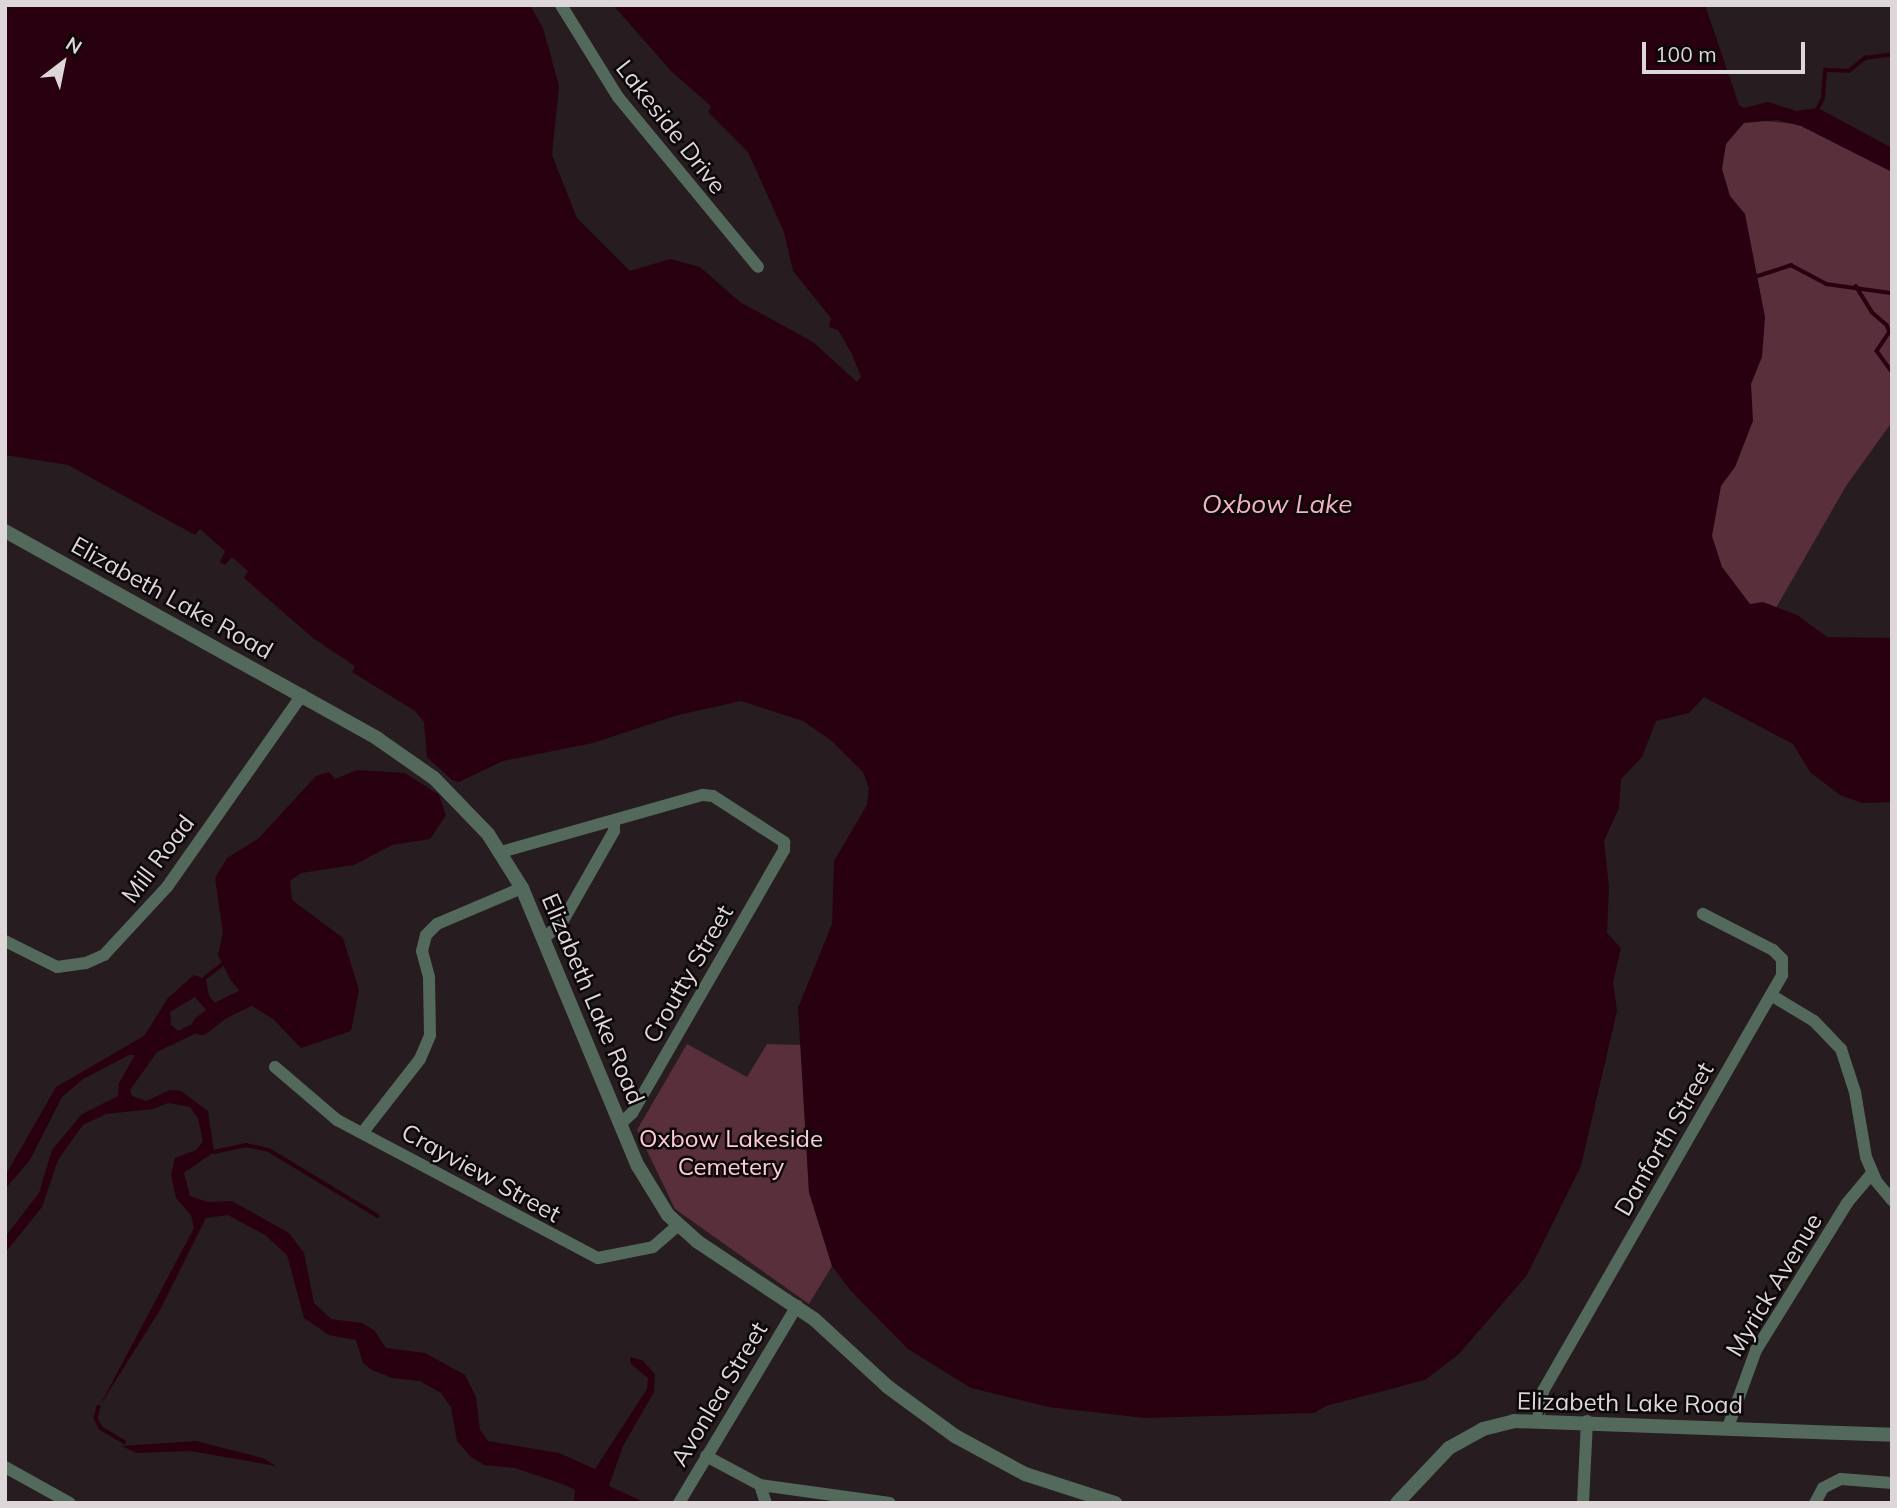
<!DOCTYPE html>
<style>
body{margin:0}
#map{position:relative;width:1897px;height:1508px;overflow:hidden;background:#271c1f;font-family:Mulish,sans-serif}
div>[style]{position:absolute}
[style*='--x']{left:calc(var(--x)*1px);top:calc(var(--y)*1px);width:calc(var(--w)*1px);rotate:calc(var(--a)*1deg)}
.green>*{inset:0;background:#582f3b}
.water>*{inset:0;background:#28000f}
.stream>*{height:3.5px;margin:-1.75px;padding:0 1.75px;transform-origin:1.75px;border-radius:1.75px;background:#28000f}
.river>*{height:19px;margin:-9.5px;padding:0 9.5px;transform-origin:9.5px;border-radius:9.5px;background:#28000f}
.minor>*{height:12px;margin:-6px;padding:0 6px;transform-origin:6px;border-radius:6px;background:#53695c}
.tertiary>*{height:14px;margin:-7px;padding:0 7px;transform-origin:7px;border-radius:7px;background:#53695c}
span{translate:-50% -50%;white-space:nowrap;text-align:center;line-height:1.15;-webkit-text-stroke:5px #0c0809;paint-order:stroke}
.street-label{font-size:24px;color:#ded7d9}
.park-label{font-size:24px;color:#ffcad7}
.water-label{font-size:26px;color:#f5b1c2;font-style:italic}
.frame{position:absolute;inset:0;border:7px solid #ded7d9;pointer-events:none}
.north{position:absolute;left:28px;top:28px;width:70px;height:70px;-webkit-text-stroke:5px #0c0809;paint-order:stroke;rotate:32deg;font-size:19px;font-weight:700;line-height:28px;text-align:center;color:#ded7d9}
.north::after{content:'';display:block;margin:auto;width:24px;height:32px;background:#ded7d9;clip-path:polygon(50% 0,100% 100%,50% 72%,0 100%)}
.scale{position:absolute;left:1642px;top:42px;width:163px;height:32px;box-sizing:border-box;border:4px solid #ded7d9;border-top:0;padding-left:9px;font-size:21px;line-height:24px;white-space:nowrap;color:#ded7d9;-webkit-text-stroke:5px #0c0809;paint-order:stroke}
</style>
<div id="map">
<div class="green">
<i style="clip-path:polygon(1726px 117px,1826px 127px,1892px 166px,1892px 422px,1846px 486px,1757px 641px,1675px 558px)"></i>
<i style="clip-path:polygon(687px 1044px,747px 1077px,767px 1044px,801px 1045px,809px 1192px,832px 1266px,809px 1304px,675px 1209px,637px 1130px)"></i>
</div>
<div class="water">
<i style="clip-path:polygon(5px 5px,530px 5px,543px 28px,559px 86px,552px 155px,577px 218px,630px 271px,670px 259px,700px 267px,740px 302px,813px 342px,857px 382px,861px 377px,852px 354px,838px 330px,829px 327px,831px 318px,793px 271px,784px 232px,748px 152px,708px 112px,711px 106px,671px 71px,613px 5px,1705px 5px,1739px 105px,1744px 108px,1768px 102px,1796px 111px,1818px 108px,1892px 148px,1892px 172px,1801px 126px,1777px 120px,1744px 123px,1726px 144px,1722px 169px,1730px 196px,1745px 214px,1765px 317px,1762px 357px,1751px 384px,1753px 421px,1735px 467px,1721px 486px,1712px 536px,1722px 567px,1750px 604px,1763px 602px,1797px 615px,1827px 637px,1892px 638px,1892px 802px,1862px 803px,1840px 795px,1810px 772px,1793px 744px,1704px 697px,1689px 713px,1656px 721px,1642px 757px,1621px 779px,1619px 808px,1604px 841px,1609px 887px,1607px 933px,1621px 948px,1613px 982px,1617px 1011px,1581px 1166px,1527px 1275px,1459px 1354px,1425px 1380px,1326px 1406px,1314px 1413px,1145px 1418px,1048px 1407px,971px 1388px,908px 1349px,850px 1290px,832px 1266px,809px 1192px,798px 1008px,832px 924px,834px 861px,867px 805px,869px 789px,863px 772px,832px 741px,803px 721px,741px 701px,678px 715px,593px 743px,503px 761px,459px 782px,452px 780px,427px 757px,424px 722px,415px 711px,352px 672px,355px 666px,313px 638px,244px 578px,248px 571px,232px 557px,225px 565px,220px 562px,225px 551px,200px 529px,195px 535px,68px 465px,5px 455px)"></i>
<i style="clip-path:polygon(357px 770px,405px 773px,439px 795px,446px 815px,430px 839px,392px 845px,354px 865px,301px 873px,290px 881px,292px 900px,343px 938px,359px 990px,351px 1031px,301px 1048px,273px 1019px,252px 1006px,230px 979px,218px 955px,223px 933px,215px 878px,227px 858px,259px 838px,316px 776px,329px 772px,335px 779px)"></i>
<i style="clip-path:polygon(evenodd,194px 975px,206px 979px,209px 996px,222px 1011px,213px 1025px,157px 1052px,130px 1090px,132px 1096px,146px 1101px,170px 1090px,181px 1091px,208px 1111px,214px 1152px,184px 1173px,190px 1196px,208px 1202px,232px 1201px,289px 1233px,304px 1253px,314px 1303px,331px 1319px,362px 1323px,374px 1330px,386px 1348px,425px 1353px,465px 1375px,476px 1397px,480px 1430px,488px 1441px,559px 1453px,595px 1469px,647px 1389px,648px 1378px,631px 1364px,630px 1357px,642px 1360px,655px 1374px,654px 1392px,623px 1446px,609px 1486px,646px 1503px,574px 1503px,575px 1490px,565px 1485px,515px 1468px,484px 1465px,471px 1457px,457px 1441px,451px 1407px,441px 1393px,420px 1381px,392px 1378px,372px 1370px,363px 1363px,356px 1340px,329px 1335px,304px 1318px,287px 1255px,265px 1235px,228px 1215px,206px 1218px,160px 1310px,99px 1407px,194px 1228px,191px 1215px,176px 1198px,171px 1175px,175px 1158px,196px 1150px,203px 1142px,198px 1118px,190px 1107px,168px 1103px,153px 1109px,106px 1114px,83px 1125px,58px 1160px,42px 1207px,5px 1253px,5px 1237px,39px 1193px,52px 1150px,82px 1114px,118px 1096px,119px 1083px,135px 1055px,129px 1055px,83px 1079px,62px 1097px,30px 1160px,5px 1189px,5px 1176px,56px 1087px,144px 1036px,168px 998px,194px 975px,195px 997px,207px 1011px,205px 1018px,178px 1031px,171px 1025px,170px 1012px,195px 997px)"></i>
<i style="clip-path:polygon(196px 1441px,263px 1458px,276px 1466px,190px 1451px,136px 1453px,122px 1446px)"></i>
</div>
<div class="stream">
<i style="--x:1818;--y:108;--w:11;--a:-63"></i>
<i style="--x:1823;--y:98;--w:28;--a:-86"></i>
<i style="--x:1825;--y:70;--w:24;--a:2"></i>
<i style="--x:1849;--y:71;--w:21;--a:-39"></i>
<i style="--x:1865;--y:58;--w:27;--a:-8"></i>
<i style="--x:1758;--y:276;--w:35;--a:-18"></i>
<i style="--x:1791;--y:265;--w:40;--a:28"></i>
<i style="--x:1826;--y:284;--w:67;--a:7.8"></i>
<i style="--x:1856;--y:286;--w:31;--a:58"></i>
<i style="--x:1872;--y:312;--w:20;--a:41"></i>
<i style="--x:1887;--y:325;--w:8;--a:67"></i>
<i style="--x:1890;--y:332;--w:23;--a:124"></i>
<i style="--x:1877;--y:351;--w:26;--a:54"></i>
<i style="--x:205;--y:978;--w:23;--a:-38"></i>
<i style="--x:214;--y:1152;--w:33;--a:-12"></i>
<i style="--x:246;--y:1145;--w:24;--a:12"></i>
<i style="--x:269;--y:1150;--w:127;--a:31.2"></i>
<i style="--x:99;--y:1407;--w:11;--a:105"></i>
<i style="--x:96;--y:1418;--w:11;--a:63"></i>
<i style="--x:101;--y:1428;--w:27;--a:31"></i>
</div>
<div class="river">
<i style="--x:201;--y:1025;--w:24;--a:-38"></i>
<i style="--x:220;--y:1010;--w:55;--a:-26.1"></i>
</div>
<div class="minor">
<i style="--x:561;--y:5;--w:108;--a:58.2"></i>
<i style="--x:618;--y:97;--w:220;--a:50.5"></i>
<i style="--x:501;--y:852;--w:210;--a:-15.8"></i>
<i style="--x:703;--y:795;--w:10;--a:6"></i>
<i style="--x:713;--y:796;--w:85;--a:32.9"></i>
<i style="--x:784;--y:842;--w:8;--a:90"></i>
<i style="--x:784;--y:850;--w:304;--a:120"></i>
<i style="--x:632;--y:1113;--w:16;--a:137"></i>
<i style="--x:545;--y:937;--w:21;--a:-39"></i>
<i style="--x:561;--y:924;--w:107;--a:-60.3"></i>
<i style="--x:614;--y:831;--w:9;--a:-90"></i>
<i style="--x:5;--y:941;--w:58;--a:26.6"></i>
<i style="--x:57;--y:967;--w:29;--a:-8"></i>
<i style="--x:86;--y:963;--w:20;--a:-24"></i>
<i style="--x:104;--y:955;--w:93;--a:-47.2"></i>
<i style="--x:167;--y:887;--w:235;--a:-54.9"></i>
<i style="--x:1771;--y:995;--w:50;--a:31.2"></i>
<i style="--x:1814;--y:1021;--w:39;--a:46"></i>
<i style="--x:1841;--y:1049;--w:45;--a:72"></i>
<i style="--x:1855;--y:1092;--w:66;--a:80.4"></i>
<i style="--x:1866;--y:1157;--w:26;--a:67"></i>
<i style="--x:1876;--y:1181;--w:25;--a:50"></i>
<i style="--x:275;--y:1067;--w:82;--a:40.5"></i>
<i style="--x:337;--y:1120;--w:295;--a:27.9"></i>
<i style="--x:598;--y:1258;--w:56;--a:-11.3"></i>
<i style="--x:653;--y:1247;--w:33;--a:-41"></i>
<i style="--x:363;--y:1132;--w:93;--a:-52"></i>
<i style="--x:420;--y:1059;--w:26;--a:-67"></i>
<i style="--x:430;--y:1035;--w:58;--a:-91"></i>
<i style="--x:429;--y:977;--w:27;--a:-105"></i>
<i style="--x:422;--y:951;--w:16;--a:-76"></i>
<i style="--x:426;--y:935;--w:16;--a:-45"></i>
<i style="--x:437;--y:924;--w:92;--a:-23"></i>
<i style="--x:1538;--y:1420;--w:29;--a:-80"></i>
<i style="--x:1543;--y:1391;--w:480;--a:-60.1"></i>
<i style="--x:1782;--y:975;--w:16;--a:-90"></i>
<i style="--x:1782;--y:959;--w:13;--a:-135"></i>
<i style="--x:1773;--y:950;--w:79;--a:-152.8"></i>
<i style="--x:1728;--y:1427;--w:82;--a:-70"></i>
<i style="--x:1756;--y:1350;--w:173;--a:-58.2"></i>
<i style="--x:1847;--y:1203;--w:39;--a:-50"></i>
<i style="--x:706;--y:1456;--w:61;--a:28.2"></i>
<i style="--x:760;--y:1485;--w:19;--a:72"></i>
<i style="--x:5;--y:1467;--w:74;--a:29"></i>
<i style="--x:760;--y:1485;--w:131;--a:7.9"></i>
<i style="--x:679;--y:1503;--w:230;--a:-59.1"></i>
<i style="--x:1583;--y:1503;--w:82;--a:-87.2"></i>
<i style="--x:1815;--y:1503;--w:17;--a:-62"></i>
<i style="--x:1823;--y:1488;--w:20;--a:-27"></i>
<i style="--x:1841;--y:1479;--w:51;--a:4.5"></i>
</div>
<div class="tertiary">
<i style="--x:5;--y:531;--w:427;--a:29.1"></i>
<i style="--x:378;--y:739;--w:68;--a:34.9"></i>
<i style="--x:434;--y:778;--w:78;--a:46"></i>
<i style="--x:488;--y:834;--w:64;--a:57.8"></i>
<i style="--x:522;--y:888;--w:301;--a:67.4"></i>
<i style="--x:638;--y:1166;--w:57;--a:58.5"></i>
<i style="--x:668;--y:1215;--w:40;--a:42"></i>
<i style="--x:698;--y:1242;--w:139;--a:33.6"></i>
<i style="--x:814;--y:1319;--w:100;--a:42.6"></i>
<i style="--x:888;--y:1387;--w:83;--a:36.2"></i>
<i style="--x:955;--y:1436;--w:80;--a:28.5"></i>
<i style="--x:1025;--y:1474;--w:95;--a:17.9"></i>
<i style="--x:1397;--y:1503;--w:76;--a:-46.6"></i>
<i style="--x:1449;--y:1448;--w:39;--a:-29"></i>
<i style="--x:1483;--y:1429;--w:32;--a:-14"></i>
<i style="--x:1514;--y:1421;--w:378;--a:2.1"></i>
</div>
<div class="street-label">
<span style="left:671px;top:127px;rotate:52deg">Lakeside Drive</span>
<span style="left:172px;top:598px;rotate:29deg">Elizabeth Lake Road</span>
<span style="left:158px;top:859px;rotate:-53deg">Mill Road</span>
<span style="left:688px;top:974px;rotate:-60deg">Croutty Street</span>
<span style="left:593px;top:999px;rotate:67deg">Elizabeth Lake Road</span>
<span style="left:1664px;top:1139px;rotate:-60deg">Danforth Street</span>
<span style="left:481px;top:1173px;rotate:29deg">Crayview Street</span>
<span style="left:1774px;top:1285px;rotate:-59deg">Myrick Avenue</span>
<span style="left:719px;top:1394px;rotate:-59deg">Avonlea Street</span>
<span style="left:1630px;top:1403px;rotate:1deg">Elizabeth Lake Road</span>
</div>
<div class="park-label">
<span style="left:731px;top:1153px">Oxbow Lakeside<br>Cemetery</span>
</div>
<div class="water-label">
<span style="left:1277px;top:504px">Oxbow Lake</span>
</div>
<div class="frame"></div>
<div class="north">N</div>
<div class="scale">100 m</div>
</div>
